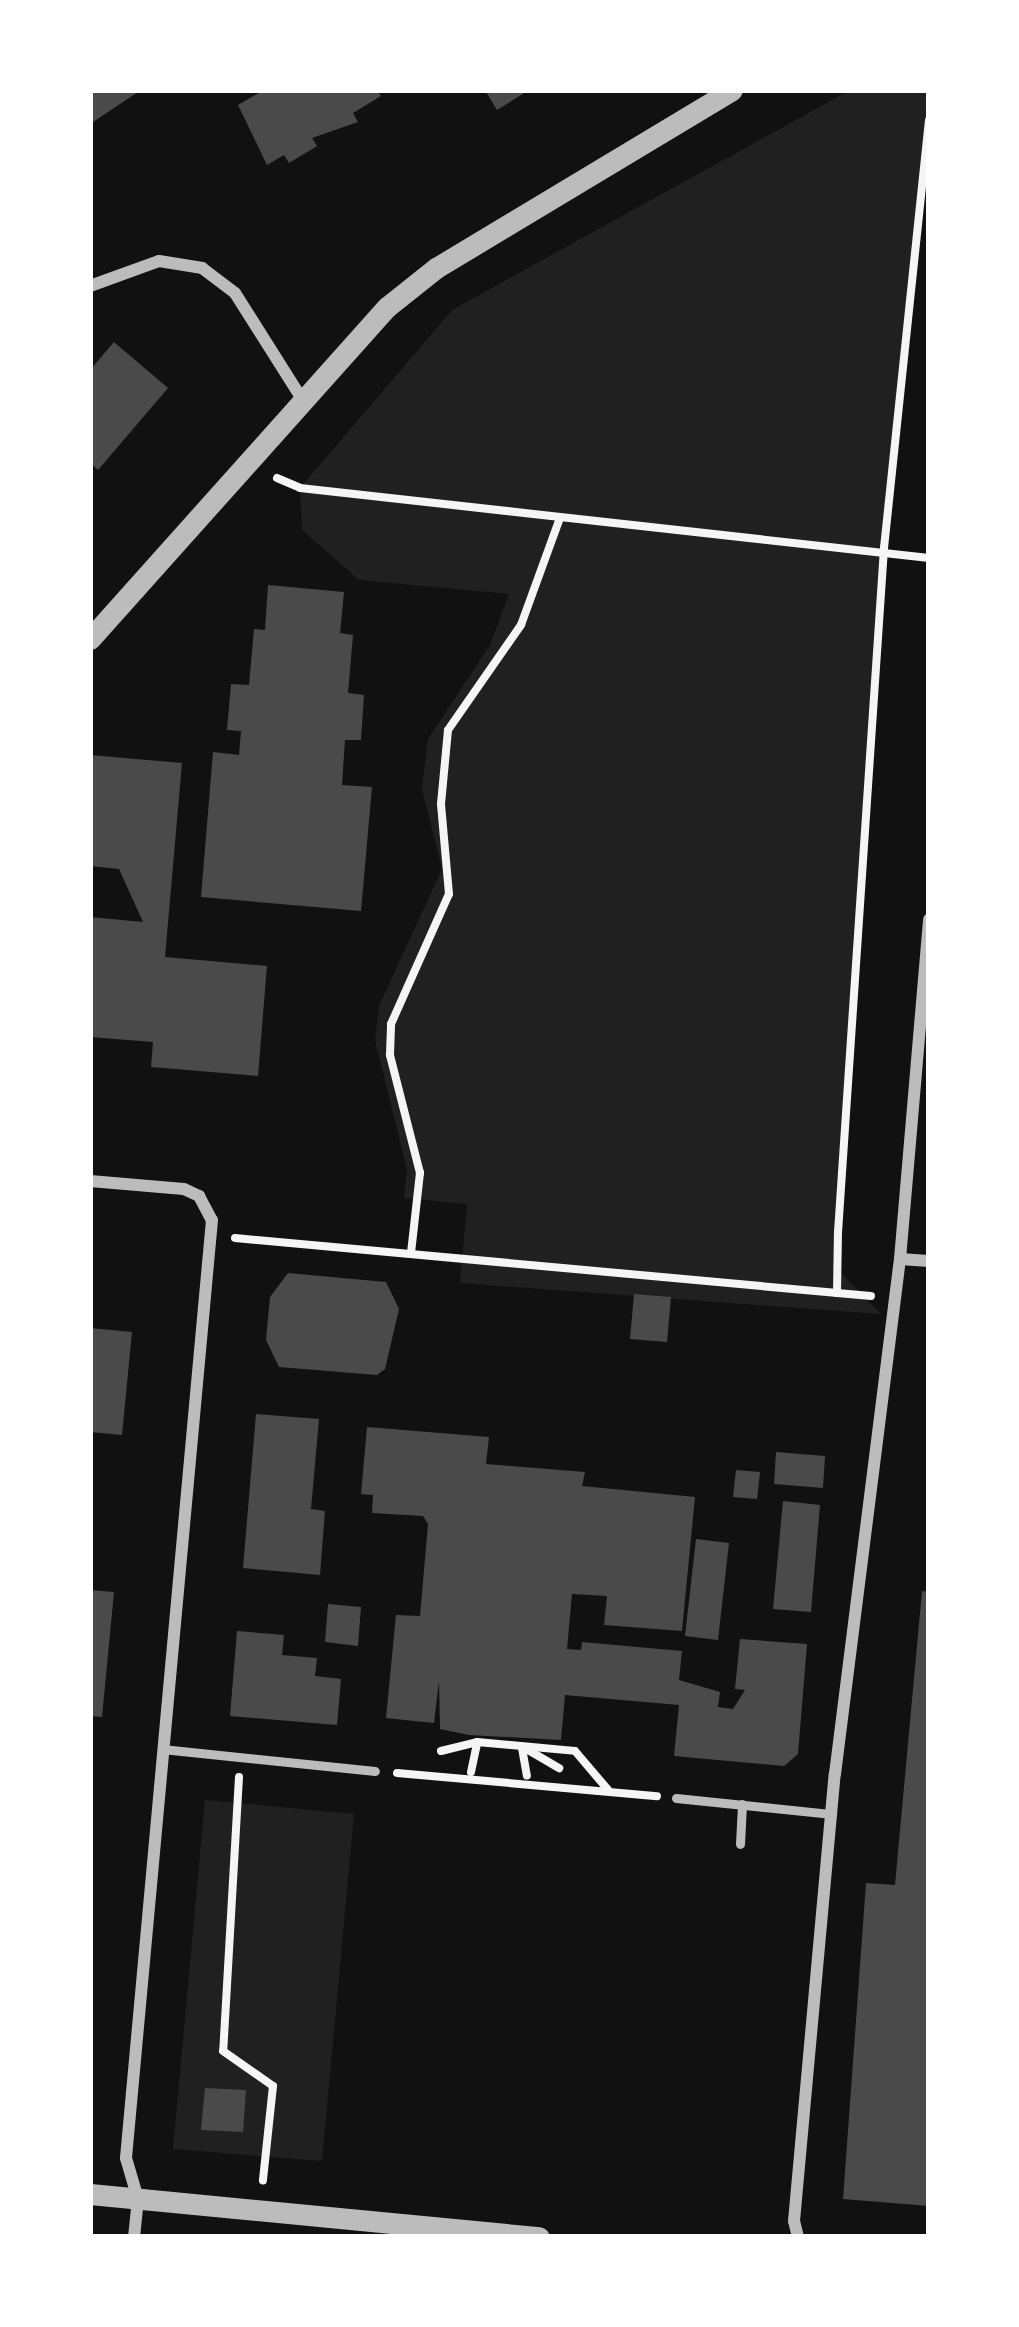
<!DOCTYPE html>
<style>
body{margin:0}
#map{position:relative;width:1019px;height:2327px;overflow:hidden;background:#111;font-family:"Fira Sans Condensed",sans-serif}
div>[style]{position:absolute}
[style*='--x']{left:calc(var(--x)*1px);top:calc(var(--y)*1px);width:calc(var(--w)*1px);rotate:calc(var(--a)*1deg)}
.green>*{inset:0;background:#202020}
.building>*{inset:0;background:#4a4a4a}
.path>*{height:8px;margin:-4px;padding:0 4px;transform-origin:4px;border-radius:4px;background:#f5f5f5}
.service>*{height:9px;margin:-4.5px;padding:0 4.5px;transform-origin:4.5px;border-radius:4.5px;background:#bcbcbc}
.minor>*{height:12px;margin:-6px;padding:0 6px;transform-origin:6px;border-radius:6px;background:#bcbcbc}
.tertiary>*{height:21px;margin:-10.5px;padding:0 10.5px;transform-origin:10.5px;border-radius:10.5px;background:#bcbcbc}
span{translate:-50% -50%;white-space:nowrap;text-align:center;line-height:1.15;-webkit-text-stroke:9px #fff;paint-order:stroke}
.frame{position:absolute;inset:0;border:93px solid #fff;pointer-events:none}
</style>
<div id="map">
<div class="green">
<i style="clip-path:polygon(850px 90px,929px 90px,884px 548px,840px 1272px,881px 1314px,460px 1283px,467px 1204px,404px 1198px,407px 1170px,375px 1040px,379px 1006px,442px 869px,422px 789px,428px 739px,490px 645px,509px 594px,359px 580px,302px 530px,300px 488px,452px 310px)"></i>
<i style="clip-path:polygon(205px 1800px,354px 1814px,322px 2161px,173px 2149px)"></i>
</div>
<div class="building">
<i style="clip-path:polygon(90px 90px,141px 90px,90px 124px)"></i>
<i style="clip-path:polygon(264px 90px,377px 90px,381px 96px,353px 113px,358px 122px,312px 138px,317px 146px,289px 163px,284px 155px,267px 165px,238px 105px)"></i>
<i style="clip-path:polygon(485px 90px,529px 90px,497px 110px)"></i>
<i style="clip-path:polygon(114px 342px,168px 388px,98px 470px,90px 463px,90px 370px)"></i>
<i style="clip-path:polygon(268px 585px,344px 592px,340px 633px,353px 635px,348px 693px,364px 695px,361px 740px,345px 740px,342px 785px,372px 787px,361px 911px,201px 897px,213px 752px,239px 755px,241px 731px,227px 730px,231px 684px,249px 685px,254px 629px,265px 630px)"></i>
<i style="clip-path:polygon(90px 755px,182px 763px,165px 957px,267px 966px,258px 1076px,151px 1067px,153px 1042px,90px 1037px,90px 917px,143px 922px,119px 869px,90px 866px)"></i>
<i style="clip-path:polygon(288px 1273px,386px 1282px,399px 1309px,385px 1369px,377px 1375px,279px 1367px,266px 1340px,270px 1297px)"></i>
<i style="clip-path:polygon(634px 1294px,671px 1297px,667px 1342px,630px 1339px)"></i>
<i style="clip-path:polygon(90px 1328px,132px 1332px,122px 1435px,90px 1432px)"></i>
<i style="clip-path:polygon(256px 1414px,319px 1419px,311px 1509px,325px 1511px,320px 1575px,243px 1568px)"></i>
<i style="clip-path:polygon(367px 1427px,489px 1437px,486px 1464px,585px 1472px,582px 1486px,695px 1497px,682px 1631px,604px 1625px,607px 1596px,572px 1594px,567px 1649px,581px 1650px,582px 1642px,682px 1651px,679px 1680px,720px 1692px,718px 1707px,733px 1709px,745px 1690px,735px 1689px,740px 1639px,807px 1644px,798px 1754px,784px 1766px,674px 1756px,679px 1705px,565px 1695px,561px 1740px,469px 1735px,440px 1729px,439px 1681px,434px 1723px,386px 1718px,396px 1615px,420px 1616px,428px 1524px,423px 1516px,372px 1513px,373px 1495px,361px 1494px)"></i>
<i style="clip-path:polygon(776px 1452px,825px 1456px,823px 1488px,774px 1484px)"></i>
<i style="clip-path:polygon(736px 1470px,760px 1472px,757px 1499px,733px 1497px)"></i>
<i style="clip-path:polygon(783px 1501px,820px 1505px,811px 1612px,773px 1609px)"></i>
<i style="clip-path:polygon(696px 1539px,729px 1543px,718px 1640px,685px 1636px)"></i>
<i style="clip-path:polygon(90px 1590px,114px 1592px,102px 1717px,90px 1716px)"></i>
<i style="clip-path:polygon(922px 1591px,929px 1592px,929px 2206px,843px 2199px,866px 1883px,895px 1885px)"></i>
<i style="clip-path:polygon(328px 1604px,361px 1607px,358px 1646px,325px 1642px)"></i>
<i style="clip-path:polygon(237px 1631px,284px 1635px,282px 1655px,317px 1658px,315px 1676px,341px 1679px,337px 1725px,230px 1716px)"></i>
<i style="clip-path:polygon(205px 2088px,246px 2090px,243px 2132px,201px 2130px)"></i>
</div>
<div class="path">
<i style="--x:277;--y:478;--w:25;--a:23"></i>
<i style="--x:300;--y:488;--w:633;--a:6.35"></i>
<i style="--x:235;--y:1238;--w:605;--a:5.22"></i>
<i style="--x:411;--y:1253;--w:81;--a:-83.6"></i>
<i style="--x:420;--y:1173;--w:122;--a:-104.3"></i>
<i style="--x:390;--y:1055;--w:31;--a:-88"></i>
<i style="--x:391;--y:1024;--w:142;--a:-66"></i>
<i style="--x:449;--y:894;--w:90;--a:-95.1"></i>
<i style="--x:441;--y:804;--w:74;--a:-84.6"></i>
<i style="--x:448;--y:730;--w:128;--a:-55.2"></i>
<i style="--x:521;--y:625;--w:114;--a:-70"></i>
<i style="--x:871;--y:1296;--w:34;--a:-175"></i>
<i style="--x:837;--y:1293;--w:61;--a:-89.1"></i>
<i style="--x:838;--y:1232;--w:686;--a:-86.15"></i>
<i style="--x:884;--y:548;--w:430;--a:-84"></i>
<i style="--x:523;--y:1747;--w:42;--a:30.3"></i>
<i style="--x:522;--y:1748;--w:28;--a:80"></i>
<i style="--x:441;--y:1751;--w:37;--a:-14"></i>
<i style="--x:477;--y:1742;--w:98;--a:5.2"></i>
<i style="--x:575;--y:1751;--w:52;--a:49.6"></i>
<i style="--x:471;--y:1772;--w:29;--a:-78"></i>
<i style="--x:397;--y:1773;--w:261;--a:5.1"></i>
<i style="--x:239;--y:1777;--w:274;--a:93.3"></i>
<i style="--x:223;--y:2051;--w:61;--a:35"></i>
<i style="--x:273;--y:2086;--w:95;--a:96.1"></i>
</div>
<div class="service">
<i style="--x:162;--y:1749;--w:214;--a:5.9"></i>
<i style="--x:676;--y:1798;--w:157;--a:5.9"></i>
<i style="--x:740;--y:1844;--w:40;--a:-87.1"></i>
</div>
<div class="minor">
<i style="--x:90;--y:286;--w:73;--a:-19.9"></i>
<i style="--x:159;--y:261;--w:44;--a:9.2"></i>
<i style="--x:202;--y:268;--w:41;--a:37.1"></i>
<i style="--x:235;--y:293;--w:122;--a:57.7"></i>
<i style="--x:90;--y:1181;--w:94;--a:4.9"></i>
<i style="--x:184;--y:1189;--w:17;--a:25"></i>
<i style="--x:199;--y:1196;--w:27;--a:62"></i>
<i style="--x:212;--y:1220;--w:942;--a:95.24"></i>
<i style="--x:126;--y:2158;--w:43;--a:73.7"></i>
<i style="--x:138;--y:2199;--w:38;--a:96"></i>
<i style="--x:900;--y:1259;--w:29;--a:4"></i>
<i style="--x:798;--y:2237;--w:16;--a:-104"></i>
<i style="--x:794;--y:2221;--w:449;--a:-84.8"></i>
<i style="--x:835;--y:1774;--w:519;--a:-82.81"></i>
<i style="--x:900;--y:1259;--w:341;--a:-85.1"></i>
</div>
<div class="tertiary">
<i style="--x:90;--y:639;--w:445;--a:-48.2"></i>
<i style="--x:387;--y:307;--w:63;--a:-38.5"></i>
<i style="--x:436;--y:268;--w:345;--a:-31"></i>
<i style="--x:90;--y:2194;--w:451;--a:5.5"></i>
</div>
<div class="frame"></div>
</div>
